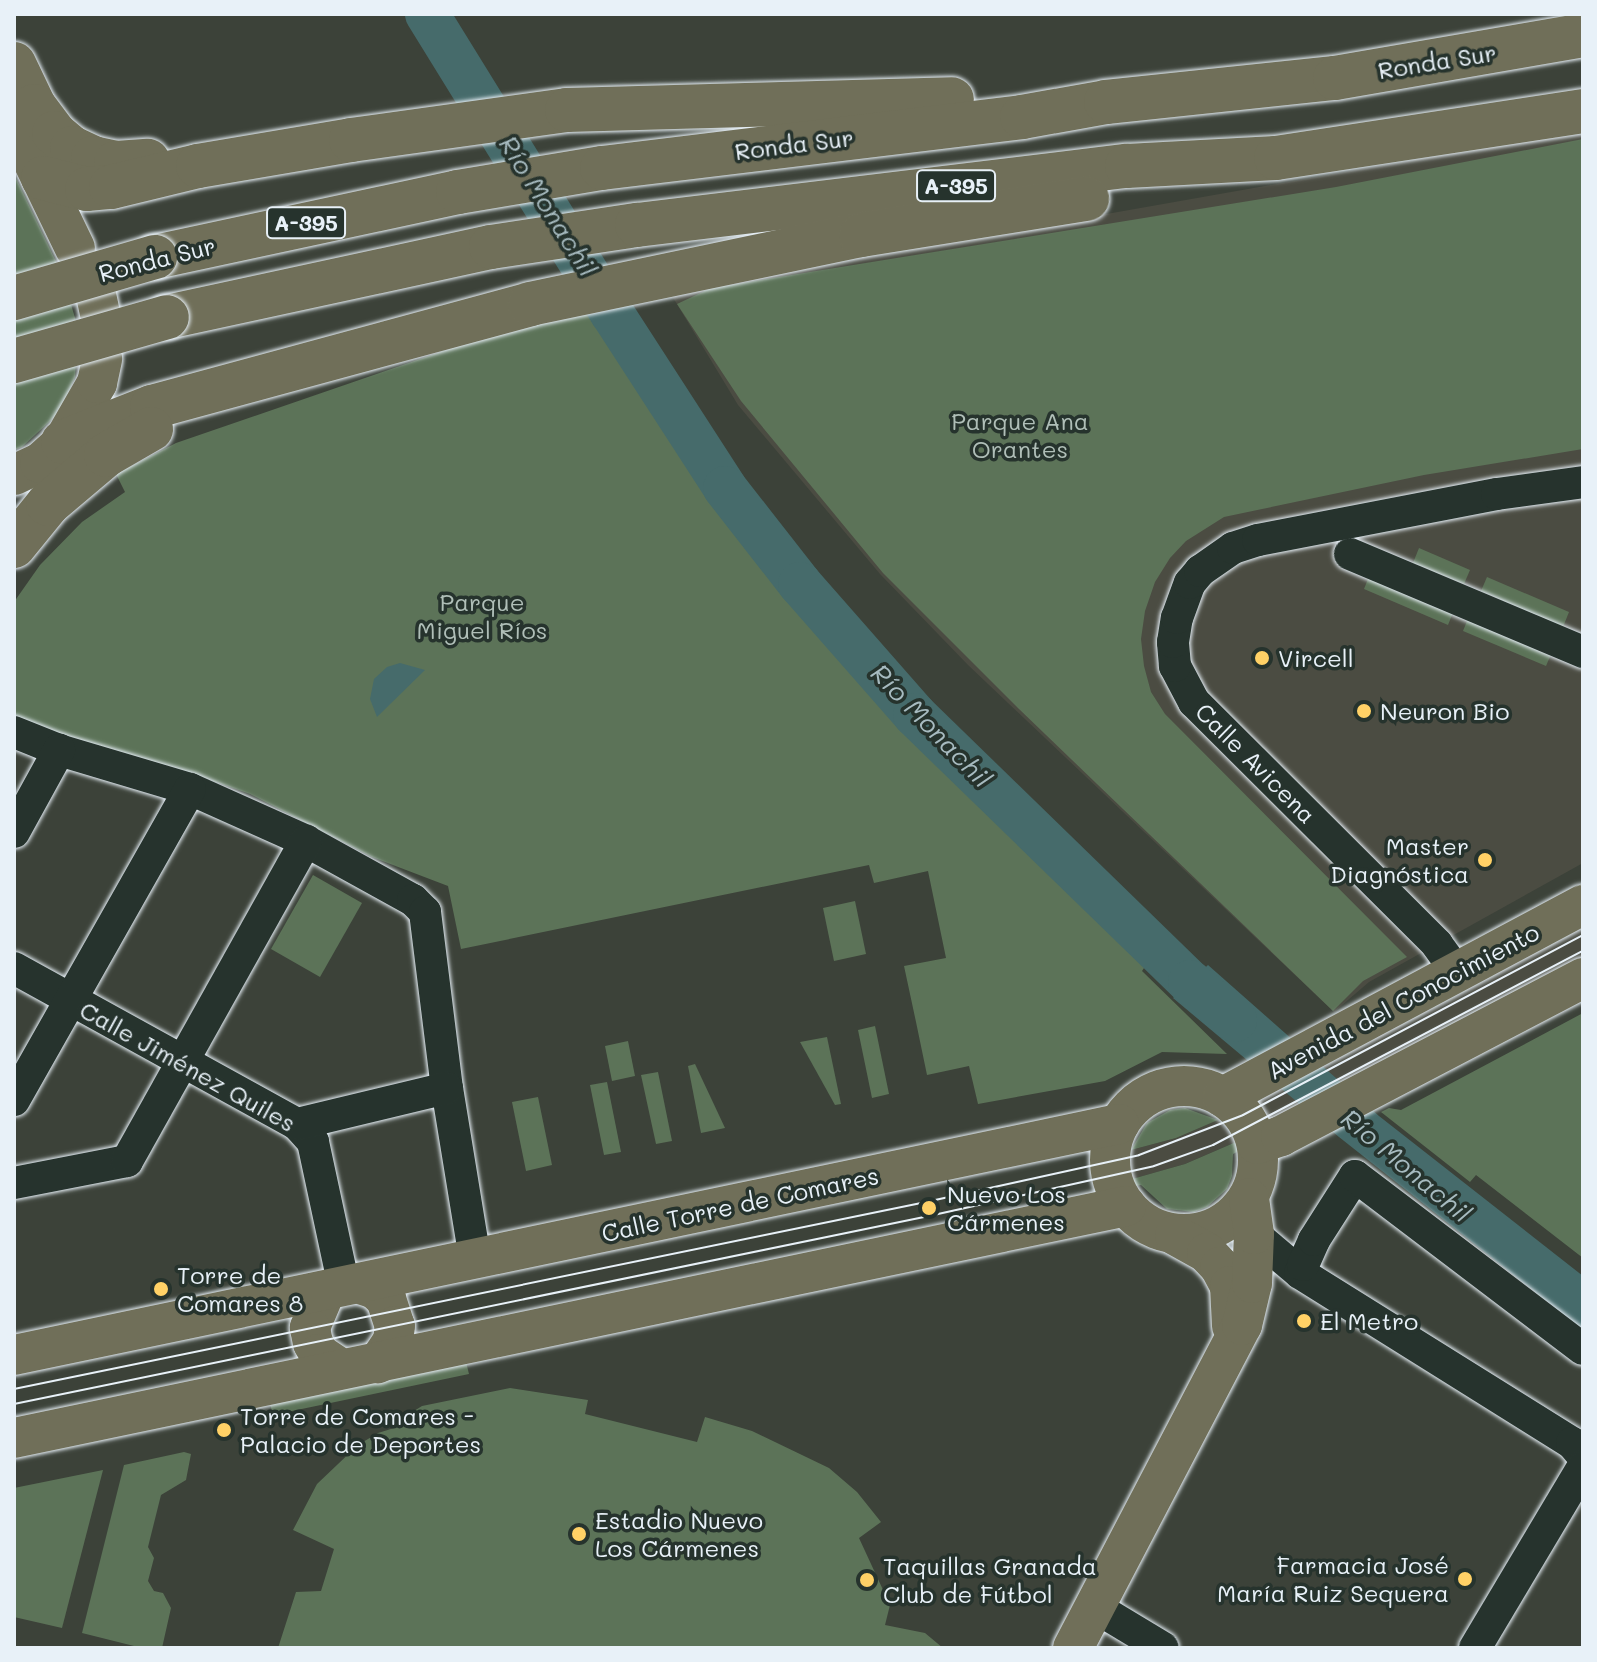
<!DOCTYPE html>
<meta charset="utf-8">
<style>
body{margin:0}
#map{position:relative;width:1597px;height:1662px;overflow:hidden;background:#3c4239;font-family:Mali,sans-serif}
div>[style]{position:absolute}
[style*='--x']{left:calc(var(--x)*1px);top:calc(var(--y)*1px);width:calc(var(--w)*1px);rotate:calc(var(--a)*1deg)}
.built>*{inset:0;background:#4b4c42}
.green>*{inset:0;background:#5c7358}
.water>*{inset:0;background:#466b6b}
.river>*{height:44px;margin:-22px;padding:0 22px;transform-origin:22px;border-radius:22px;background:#466b6b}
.roads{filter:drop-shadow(0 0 2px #e8f1f8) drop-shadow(0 0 2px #e8f1f8)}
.minor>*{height:32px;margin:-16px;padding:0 16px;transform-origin:16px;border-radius:16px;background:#26332d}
.major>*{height:40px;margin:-20px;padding:0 20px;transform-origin:20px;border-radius:20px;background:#706f59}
.major>.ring{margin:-20px;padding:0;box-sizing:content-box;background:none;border:40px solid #706f59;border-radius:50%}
.highway>*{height:44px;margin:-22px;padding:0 22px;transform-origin:22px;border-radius:22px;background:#706f59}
.tram>*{height:2px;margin:-1px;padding:0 1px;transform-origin:1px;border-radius:1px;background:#e8f1f8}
.bridges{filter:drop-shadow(0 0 2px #e8f1f8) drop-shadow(0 0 2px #e8f1f8)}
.highway-bridge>*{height:44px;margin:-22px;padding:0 22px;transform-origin:22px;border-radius:22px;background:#706f59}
.dots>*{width:22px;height:22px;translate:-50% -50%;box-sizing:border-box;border:4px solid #26332d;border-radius:50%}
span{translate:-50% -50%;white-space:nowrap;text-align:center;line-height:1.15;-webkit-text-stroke:7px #26332d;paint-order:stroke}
.shield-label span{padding:2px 6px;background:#26332d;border:2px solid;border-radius:6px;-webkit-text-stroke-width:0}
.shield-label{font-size:22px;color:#e8f1f8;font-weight:700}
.street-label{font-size:24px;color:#e8f1f8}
.park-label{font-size:24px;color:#b0bfb8}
.poi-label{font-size:24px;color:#e8f1f8}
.left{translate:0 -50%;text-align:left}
.right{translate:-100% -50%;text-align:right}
.water-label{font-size:26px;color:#a7bbc0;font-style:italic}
.frame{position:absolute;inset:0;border:16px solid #e8f1f8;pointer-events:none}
</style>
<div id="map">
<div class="built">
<i style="clip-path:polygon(1583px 130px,1583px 863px,1369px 982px,1334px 1012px,968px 665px,880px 574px,738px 405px,669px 291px)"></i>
<i style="clip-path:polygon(1583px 916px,1583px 967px,1272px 1128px,1250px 1094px)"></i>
<i style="clip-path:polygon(1218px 1120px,1236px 1142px,1185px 1164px,1132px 1179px,1131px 1150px,1176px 1138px)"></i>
</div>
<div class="green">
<i style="clip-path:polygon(1583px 139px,1583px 449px,1424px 475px,1224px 517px,1186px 541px,1170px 558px,1155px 582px,1145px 611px,1141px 639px,1144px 666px,1151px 692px,1165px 714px,1407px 957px,1363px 981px,1333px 1011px,1019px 709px,883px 573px,741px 401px,677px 304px,711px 288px,1336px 187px)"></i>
<i style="clip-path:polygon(14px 174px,62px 274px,78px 328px,75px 377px,61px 411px,22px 447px,14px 450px)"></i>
<i style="clip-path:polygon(595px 311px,716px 493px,824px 627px,938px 751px,1148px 962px,1142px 971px,1227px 1054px,1162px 1052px,1105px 1081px,978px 1104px,969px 1066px,927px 1075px,916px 1022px,904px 966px,946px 958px,928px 871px,874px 883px,869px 865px,461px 949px,448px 886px,372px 857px,250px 794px,184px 771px,79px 746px,14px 718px,14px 602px,40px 565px,82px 522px,125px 492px,116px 474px,176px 443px,510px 328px)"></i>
<i style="clip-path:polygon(1419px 548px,1470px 570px,1464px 584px,1413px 563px)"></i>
<i style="clip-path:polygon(1370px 574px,1454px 610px,1448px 625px,1364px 589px)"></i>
<i style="clip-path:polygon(1487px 577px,1569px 612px,1563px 627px,1481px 591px)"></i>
<i style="clip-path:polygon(1469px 616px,1552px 652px,1546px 666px,1463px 631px)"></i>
<i style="clip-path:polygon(313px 875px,362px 903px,320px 977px,271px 949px)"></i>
<i style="clip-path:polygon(855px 901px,866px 954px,834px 961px,823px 908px)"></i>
<i style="clip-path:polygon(1583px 1013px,1583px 1258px,1476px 1175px,1470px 1182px,1381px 1112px,1389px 1108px,1401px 1110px)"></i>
<i style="clip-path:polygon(875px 1026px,889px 1094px,872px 1098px,858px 1030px)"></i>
<i style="clip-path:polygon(827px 1037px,841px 1104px,835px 1105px,800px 1042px)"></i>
<i style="clip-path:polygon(628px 1041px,635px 1076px,612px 1081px,605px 1046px)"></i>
<i style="clip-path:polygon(695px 1064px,725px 1128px,701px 1133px,688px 1066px)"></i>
<i style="clip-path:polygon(658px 1072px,672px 1141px,656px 1144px,641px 1075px)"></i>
<i style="clip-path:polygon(607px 1082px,621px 1152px,604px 1155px,590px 1085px)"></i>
<i style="clip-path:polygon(538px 1097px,552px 1165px,526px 1171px,512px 1102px)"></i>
<i style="clip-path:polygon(1185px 1108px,1218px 1120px,1176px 1138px,1131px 1150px,1147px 1123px,1170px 1110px)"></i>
<i style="clip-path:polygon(1236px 1142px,1239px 1151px,1233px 1154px,1232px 1176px,1227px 1189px,1207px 1207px,1194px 1212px,1167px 1209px,1141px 1185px,1135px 1186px,1132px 1179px,1185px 1164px)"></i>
<i style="clip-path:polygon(465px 1358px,469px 1374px,273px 1415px,269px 1400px)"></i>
<i style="clip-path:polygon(510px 1388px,588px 1400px,585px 1414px,697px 1442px,705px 1417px,752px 1431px,829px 1468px,857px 1492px,881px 1522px,859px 1538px,890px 1605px,885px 1625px,925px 1633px,943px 1648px,278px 1648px,296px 1592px,321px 1591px,334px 1549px,293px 1530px,317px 1484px,358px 1445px,378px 1433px,410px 1423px,414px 1411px,422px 1406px)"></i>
<i style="clip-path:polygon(184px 1452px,191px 1454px,186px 1480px,161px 1495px,148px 1547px,154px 1558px,148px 1581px,154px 1591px,163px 1593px,171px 1608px,162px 1648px,142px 1648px,82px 1633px,124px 1465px)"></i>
<i style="clip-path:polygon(103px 1470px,62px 1628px,14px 1617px,14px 1488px)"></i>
</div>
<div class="water">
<i style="clip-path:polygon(400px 663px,425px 670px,377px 717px,370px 699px,374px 679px,387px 667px)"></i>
<i style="clip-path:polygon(1208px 965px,1379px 1116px,1583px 1276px,1583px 1330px,1339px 1137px,1173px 998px)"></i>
</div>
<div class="river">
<i style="--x:427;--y:14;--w:352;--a:58.3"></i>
<i style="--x:612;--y:313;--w:208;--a:57.1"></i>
<i style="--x:725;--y:488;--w:122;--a:52"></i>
<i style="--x:800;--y:584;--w:174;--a:48.7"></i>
<i style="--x:915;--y:715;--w:383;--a:44.2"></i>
<i style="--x:1190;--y:982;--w:59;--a:40.2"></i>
</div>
<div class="roads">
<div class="minor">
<i style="--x:1350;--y:554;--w:253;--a:22.8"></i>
<i style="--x:14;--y:732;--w:48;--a:21.8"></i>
<i style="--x:59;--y:750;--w:137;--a:16.6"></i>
<i style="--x:190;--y:789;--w:127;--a:24.1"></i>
<i style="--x:306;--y:841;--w:122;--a:28.9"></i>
<i style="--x:413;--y:900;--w:17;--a:45"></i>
<i style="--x:425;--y:912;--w:177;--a:82.9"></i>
<i style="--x:447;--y:1088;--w:173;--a:80.7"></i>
<i style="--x:14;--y:832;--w:94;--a:-61.2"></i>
<i style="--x:14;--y:968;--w:323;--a:28.9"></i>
<i style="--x:297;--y:1124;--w:24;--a:48"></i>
<i style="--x:313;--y:1142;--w:148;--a:77.9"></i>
<i style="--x:1457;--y:972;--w:34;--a:-126"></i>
<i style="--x:1437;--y:944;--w:343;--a:-135.1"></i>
<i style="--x:1194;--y:702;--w:41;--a:-117.8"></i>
<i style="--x:1175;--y:666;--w:24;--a:-95"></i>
<i style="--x:1173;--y:642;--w:24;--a:-81"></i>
<i style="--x:1177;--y:618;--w:37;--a:-70"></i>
<i style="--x:1190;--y:583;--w:16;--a:-50"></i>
<i style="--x:1200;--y:571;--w:40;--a:-34.9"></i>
<i style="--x:1233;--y:548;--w:26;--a:-18"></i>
<i style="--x:1258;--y:540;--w:243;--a:-10.9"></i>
<i style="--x:1497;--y:494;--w:87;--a:-7.9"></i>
<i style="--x:14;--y:1100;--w:357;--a:-60.5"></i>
<i style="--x:297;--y:1124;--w:154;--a:-13.5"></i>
<i style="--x:14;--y:1183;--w:115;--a:-11"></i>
<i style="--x:127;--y:1161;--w:367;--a:-60.8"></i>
<i style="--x:1254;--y:1234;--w:60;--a:40.3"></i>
<i style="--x:1300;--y:1273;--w:321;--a:32"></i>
<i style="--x:1572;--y:1443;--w:17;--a:50"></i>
<i style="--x:1303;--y:1265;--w:27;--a:-66"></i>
<i style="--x:1314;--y:1240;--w:76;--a:-57.4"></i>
<i style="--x:1355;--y:1176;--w:286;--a:37.2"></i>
<i style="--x:1095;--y:1607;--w:79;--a:31.1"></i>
<i style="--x:1475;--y:1648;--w:211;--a:-59.2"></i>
</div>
<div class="major">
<i style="--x:14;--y:122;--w:140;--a:64.2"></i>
<i style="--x:95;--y:290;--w:24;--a:78"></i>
<i style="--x:14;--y:475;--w:29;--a:-25"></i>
<i style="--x:40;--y:463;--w:31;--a:-42"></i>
<i style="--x:63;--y:442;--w:68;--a:-60"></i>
<i style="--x:97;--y:383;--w:25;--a:-78"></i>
<i class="ring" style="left:1110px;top:1086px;width:108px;height:108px"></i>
<i style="--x:1223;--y:1097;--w:408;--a:-28.1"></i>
<i style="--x:1257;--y:1144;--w:25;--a:-18"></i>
<i style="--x:1281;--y:1136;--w:341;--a:-27.6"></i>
<i style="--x:1175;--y:1235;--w:37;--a:29"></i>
<i style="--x:1207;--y:1253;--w:19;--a:47"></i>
<i style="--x:1220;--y:1267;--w:21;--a:62"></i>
<i style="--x:1230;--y:1286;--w:40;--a:87.1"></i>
<i style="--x:360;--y:1284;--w:16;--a:18"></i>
<i style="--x:375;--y:1289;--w:15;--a:42"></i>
<i style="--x:386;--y:1299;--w:28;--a:72"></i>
<i style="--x:395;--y:1326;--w:15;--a:98"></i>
<i style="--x:393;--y:1341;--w:27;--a:124"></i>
<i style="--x:325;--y:1292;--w:39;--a:113"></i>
<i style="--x:310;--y:1328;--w:15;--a:79"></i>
<i style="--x:313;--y:1343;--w:13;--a:61"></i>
<i style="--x:319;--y:1354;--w:27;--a:34"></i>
<i style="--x:14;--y:1355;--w:1129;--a:-11.81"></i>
<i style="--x:14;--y:1438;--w:1136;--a:-11.78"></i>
<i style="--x:1073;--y:1648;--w:365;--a:-62.4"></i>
<i style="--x:1242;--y:1325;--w:43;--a:-76.6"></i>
<i style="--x:1252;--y:1283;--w:49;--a:-87.7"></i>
<i style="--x:1254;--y:1234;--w:36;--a:-98"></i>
</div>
<div class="highway">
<i style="--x:14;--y:64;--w:47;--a:64.5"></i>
<i style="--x:34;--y:106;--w:34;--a:53"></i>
<i style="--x:54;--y:133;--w:23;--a:40"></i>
<i style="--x:72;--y:148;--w:23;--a:25"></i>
<i style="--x:93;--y:158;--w:24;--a:12"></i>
<i style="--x:116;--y:163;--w:32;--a:-4"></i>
<i style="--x:43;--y:178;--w:45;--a:14"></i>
<i style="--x:87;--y:189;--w:24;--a:-5"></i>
<i style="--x:111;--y:187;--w:89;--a:-13.6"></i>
<i style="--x:198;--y:166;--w:155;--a:-9.6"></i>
<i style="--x:351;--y:140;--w:218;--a:-7.9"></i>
<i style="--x:567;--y:110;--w:385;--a:-1.6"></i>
<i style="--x:155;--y:257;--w:310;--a:-12.1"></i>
<i style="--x:458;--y:192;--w:146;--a:-9.5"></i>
<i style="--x:602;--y:168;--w:423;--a:-6.9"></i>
<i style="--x:1022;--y:117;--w:85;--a:-10.1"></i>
<i style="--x:1106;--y:102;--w:230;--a:-6"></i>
<i style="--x:1335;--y:78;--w:252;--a:-9.8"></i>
<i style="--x:167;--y:317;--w:331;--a:-12.2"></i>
<i style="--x:491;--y:247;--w:148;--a:-8.6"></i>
<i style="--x:637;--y:225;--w:494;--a:-6.9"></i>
<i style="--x:1127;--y:166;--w:149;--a:-3.1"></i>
<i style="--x:1276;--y:158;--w:311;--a:-8.7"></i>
<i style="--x:63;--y:442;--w:96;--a:-21.5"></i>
<i style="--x:152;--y:407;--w:392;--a:-15.2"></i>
<i style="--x:530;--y:304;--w:338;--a:-11.8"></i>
<i style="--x:861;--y:235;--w:229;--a:-9.1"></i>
<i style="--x:14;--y:546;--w:54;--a:-51"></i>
<i style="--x:48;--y:504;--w:76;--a:-40.2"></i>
<i style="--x:106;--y:455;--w:52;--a:-30"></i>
</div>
</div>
<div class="tram">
<i style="--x:14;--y:1389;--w:931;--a:-11.59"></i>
<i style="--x:926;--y:1202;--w:218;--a:-12.4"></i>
<i style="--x:1139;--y:1155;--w:111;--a:-21"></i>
<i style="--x:1243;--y:1115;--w:385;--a:-27.9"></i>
<i style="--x:14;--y:1404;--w:934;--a:-11.61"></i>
<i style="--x:929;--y:1216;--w:230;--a:-12.5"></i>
<i style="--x:1154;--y:1166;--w:63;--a:-19.6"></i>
<i style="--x:1213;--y:1145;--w:418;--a:-27.7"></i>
</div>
<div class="bridges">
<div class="highway-bridge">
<i style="--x:14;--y:298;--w:147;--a:-16.2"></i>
<i style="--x:14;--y:361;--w:159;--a:-16"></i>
</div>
</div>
<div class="dots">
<i style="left:1262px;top:658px;background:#ffd166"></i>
<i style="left:1364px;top:711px;background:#ffd166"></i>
<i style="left:1485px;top:860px;background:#ffd166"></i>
<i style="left:929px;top:1208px;background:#ffd166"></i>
<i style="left:161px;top:1289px;background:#ffd166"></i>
<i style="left:1304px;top:1321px;background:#ffd166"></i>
<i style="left:224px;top:1430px;background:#ffd166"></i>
<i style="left:579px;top:1534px;background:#ffd166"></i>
<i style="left:1465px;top:1579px;background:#ffd166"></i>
<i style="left:867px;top:1580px;background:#ffd166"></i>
</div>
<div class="shield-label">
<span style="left:956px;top:186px">A-395</span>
<span style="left:306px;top:223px">A-395</span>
</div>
<div class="street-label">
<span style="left:1437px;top:61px;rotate:-9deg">Ronda Sur</span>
<span style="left:794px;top:144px;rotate:-7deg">Ronda Sur</span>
<span style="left:157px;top:259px;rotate:-14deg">Ronda Sur</span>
<span style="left:1256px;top:763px;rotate:45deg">Calle Avicena</span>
<span style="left:1403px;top:1001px;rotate:-28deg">Avenida del Conocimiento</span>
<span style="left:188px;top:1066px;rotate:29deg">Calle Jiménez Quiles</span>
<span style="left:740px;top:1204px;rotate:-12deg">Calle Torre de Comares</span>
</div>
<div class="park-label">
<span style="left:1020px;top:435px">Parque Ana<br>Orantes</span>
<span style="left:482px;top:616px">Parque<br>Miguel Ríos</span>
</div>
<div class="poi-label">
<span class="left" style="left:1278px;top:658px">Vircell</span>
<span class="left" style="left:1380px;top:711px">Neuron Bio</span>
<span class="right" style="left:1469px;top:860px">Master<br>Diagnóstica</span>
<span class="left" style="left:947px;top:1208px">Nuevo Los<br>Cármenes</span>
<span class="left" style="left:177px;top:1289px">Torre de<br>Comares 8</span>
<span class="left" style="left:1320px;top:1321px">El Metro</span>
<span class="left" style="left:240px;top:1430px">Torre de Comares -<br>Palacio de Deportes</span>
<span class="left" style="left:595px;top:1534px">Estadio Nuevo<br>Los Cármenes</span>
<span class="right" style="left:1449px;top:1579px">Farmacia José<br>María Ruiz Sequera</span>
<span class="left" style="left:883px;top:1580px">Taquillas Granada<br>Club de Fútbol</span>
</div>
<div class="water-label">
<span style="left:548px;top:206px;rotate:58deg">Río Monachil</span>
<span style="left:931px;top:726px;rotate:46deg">Río Monachil</span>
<span style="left:1406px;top:1166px;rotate:40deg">Río Monachil</span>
</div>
<div class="frame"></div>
</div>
